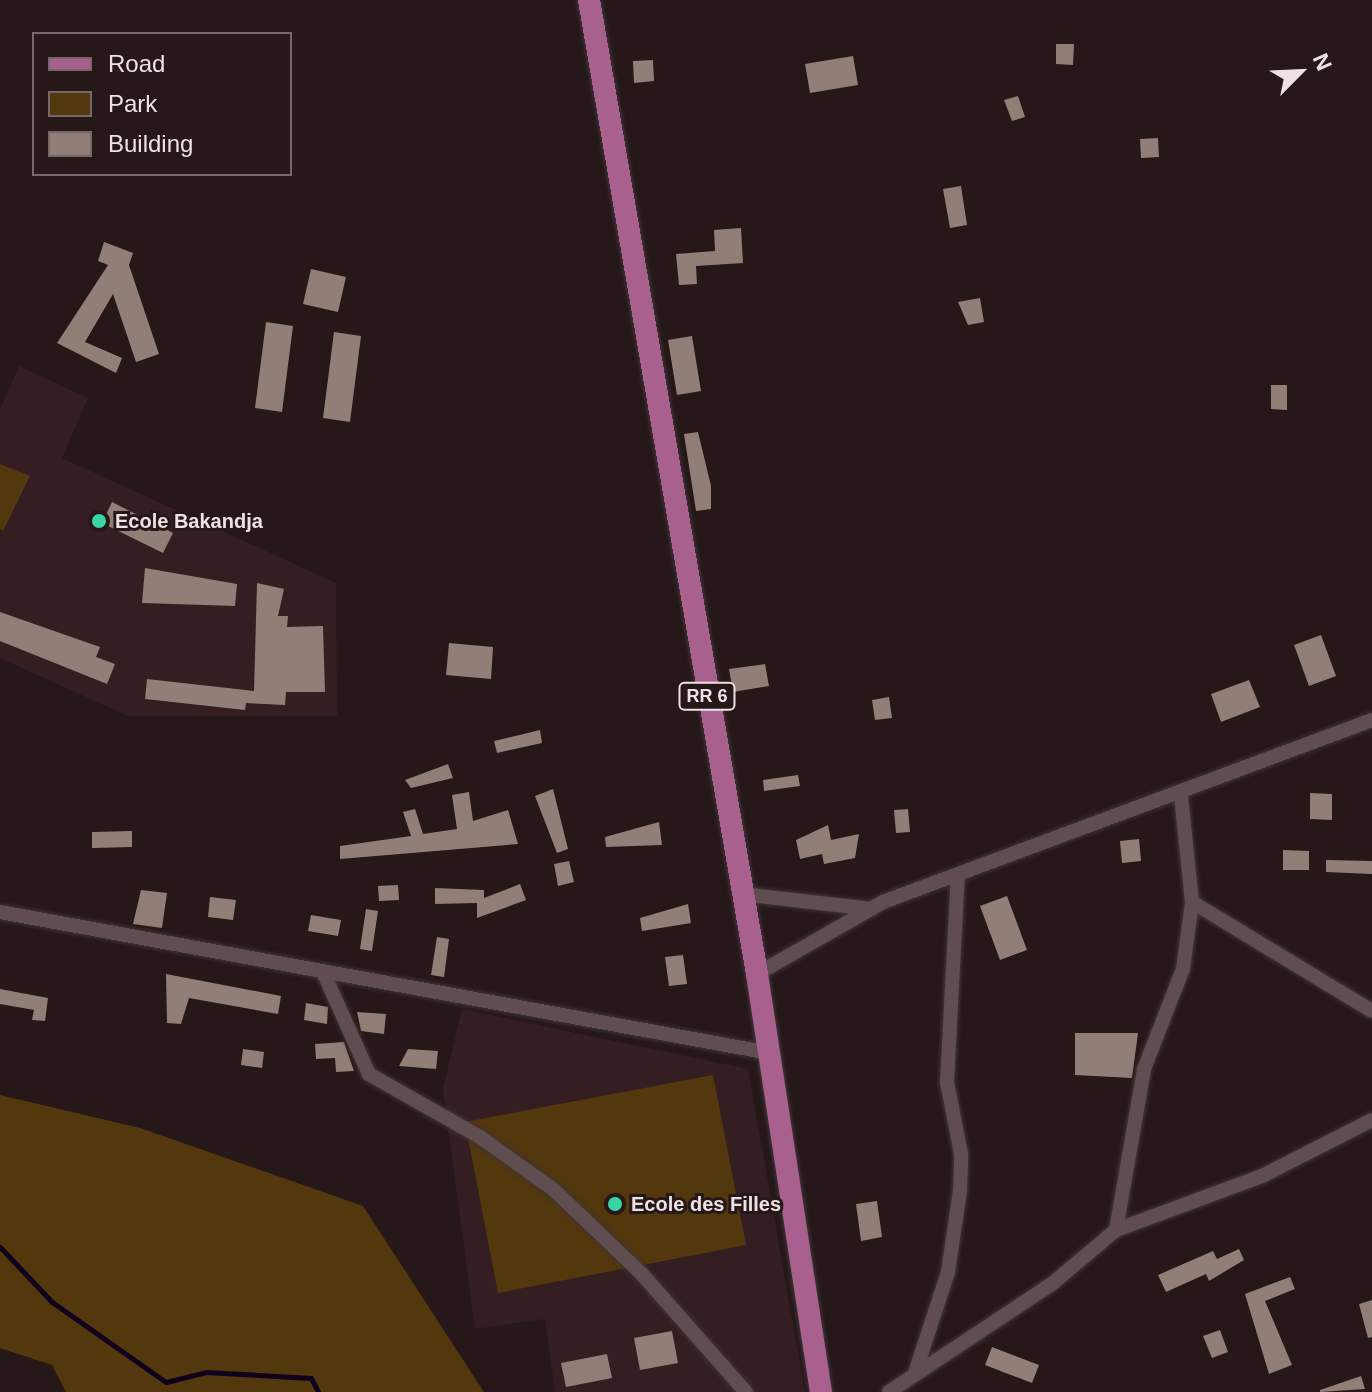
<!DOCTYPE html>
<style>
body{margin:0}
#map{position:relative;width:1372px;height:1392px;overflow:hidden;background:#261719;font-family:Arial,sans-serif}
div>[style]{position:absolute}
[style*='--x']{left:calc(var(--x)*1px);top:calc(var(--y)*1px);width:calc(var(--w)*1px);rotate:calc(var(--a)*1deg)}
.built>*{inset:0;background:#341e21}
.green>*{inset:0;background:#53370d}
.stream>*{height:5px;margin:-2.5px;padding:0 2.5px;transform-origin:2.5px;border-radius:2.5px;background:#0f001d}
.building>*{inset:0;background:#917e77}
.roads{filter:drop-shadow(0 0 2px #3f3436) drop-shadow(0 0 2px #3f3436)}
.minor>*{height:14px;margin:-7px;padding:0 7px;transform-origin:7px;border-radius:7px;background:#604d4f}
.primary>*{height:22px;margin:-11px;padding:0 11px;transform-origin:11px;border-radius:11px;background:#a8618f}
.dots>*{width:22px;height:22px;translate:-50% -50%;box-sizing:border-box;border:4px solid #261719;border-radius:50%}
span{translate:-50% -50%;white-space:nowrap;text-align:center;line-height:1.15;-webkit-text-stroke:6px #261719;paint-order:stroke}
.shield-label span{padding:2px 6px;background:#261719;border:2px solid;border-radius:6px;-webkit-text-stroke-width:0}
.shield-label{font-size:18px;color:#ede2e3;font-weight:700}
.poi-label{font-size:20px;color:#ede2e3;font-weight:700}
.left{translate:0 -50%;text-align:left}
.legend{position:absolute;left:32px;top:32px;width:260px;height:144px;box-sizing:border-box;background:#261719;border:2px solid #76686a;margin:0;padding:10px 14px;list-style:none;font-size:24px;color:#ede2e3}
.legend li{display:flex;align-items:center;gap:16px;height:40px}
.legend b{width:40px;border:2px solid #76686a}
.north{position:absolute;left:1260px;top:32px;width:80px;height:80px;-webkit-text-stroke:6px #261719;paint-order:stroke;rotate:66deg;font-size:22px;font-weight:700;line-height:32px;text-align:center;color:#ede2e3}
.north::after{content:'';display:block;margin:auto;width:28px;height:36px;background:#ede2e3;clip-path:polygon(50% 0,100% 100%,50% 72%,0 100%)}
</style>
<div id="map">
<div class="built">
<i style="clip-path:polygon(19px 366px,88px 398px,62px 458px,336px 583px,337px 716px,128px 716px,0 658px,0 409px)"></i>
<i style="clip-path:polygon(462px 1009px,748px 1069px,805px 1392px,555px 1392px,545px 1319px,475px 1329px,443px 1089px)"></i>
</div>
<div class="green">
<i style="clip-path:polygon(0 464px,30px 476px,3px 531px,0 529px)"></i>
<i style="clip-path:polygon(713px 1075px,746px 1245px,498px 1293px,465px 1122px)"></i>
<i style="clip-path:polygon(0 1095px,140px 1128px,363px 1206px,484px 1392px,66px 1392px,52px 1365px,0 1348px)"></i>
</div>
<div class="stream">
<i style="--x:0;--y:1247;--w:76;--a:46.6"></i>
<i style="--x:52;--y:1302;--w:139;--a:35.1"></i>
<i style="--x:166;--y:1382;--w:41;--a:-14"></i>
<i style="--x:206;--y:1372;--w:105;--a:3.3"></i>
<i style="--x:311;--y:1378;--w:16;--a:63"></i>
</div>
<div class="building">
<i style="clip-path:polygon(1056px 44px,1074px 44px,1073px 65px,1056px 64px)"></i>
<i style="clip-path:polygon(853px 56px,858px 85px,810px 93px,805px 64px)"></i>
<i style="clip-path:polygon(653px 60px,654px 81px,634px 83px,633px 61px)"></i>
<i style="clip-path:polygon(1018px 96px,1025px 117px,1012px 121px,1004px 100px)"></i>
<i style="clip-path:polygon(1158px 138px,1159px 157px,1141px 158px,1140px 139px)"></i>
<i style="clip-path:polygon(961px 186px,967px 225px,950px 228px,943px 189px)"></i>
<i style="clip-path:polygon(741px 228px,743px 263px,696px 266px,697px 284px,679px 285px,676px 254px,715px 251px,714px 230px)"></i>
<i style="clip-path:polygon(104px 242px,133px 253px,129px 265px,159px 354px,136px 362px,113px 294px,85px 342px,122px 358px,116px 373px,57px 343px,108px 265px,98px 261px)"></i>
<i style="clip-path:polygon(311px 269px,346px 277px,338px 312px,303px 304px)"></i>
<i style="clip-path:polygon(980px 298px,984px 322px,968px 325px,958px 302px)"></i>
<i style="clip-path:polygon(266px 322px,293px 326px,282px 412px,255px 408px)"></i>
<i style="clip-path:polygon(334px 332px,361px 336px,350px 422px,323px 418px)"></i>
<i style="clip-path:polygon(692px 336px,701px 391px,677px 395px,668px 340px)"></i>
<i style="clip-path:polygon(1271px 385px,1287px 385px,1287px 410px,1271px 409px)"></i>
<i style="clip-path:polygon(698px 432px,711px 486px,711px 509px,696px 511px,684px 434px)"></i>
<i style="clip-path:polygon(112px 502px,173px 533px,163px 553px,102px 523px)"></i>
<i style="clip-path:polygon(145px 568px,237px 584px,235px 606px,142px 603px)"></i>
<i style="clip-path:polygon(257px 583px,284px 589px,278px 616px,288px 616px,287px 627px,323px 626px,325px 692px,286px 692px,285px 705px,246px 703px,245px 710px,145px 699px,147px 679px,254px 691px)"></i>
<i style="clip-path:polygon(0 612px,100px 647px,96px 657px,115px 664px,107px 684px,0 641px)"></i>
<i style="clip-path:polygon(1321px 635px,1336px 676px,1309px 686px,1294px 645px)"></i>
<i style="clip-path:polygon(449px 643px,493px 647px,491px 679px,446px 675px)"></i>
<i style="clip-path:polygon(765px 664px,769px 686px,733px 692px,729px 669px)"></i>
<i style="clip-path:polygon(1249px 680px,1260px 707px,1221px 722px,1211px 694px)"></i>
<i style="clip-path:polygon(889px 697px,892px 718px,875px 720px,872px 700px)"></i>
<i style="clip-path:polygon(540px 730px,542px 743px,497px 753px,494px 741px)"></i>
<i style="clip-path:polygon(448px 764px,453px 778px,411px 788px,405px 780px)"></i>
<i style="clip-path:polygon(798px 775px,800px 786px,764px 791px,763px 780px)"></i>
<i style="clip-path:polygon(553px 789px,568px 849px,557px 853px,535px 796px)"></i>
<i style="clip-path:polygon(469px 792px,473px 821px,508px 810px,518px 844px,340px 859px,340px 846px,411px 836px,403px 812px,415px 809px,423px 834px,457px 829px,452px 795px)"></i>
<i style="clip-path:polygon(1310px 793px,1332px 794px,1332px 820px,1310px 819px)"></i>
<i style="clip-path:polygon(908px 809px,910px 832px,896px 833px,894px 810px)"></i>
<i style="clip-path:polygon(659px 822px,662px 845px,606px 847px,605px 837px)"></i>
<i style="clip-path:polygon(828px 825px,831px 840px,859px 834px,855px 858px,824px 864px,822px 854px,800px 859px,796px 840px)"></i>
<i style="clip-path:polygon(132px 831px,132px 847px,92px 848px,92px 832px)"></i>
<i style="clip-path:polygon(1139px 839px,1141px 861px,1122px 863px,1120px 841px)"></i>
<i style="clip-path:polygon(1283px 850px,1309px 851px,1309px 870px,1283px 870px)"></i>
<i style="clip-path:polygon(1326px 860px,1372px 861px,1372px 874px,1326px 872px)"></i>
<i style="clip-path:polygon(569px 861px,574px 882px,558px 886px,554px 864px)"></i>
<i style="clip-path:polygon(520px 884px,526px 900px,477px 918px,477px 903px,435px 904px,435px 888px,484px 890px,484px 898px)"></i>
<i style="clip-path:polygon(398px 885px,399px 900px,379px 901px,378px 886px)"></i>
<i style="clip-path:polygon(141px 890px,167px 893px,162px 928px,133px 924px)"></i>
<i style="clip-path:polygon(1007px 896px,1027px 950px,1000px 960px,980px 906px)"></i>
<i style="clip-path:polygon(210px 897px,236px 900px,233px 920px,208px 917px)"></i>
<i style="clip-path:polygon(688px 904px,691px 923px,642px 931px,640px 918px)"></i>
<i style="clip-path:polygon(366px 909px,378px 911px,372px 951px,360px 949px)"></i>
<i style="clip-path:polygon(311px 915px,341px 920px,338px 936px,308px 931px)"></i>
<i style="clip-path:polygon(437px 937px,449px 939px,444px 977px,431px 975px)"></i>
<i style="clip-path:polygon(683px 955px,687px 984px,669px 986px,665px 957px)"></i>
<i style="clip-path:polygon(166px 974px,281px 996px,278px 1014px,189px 998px,181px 1024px,167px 1023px)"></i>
<i style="clip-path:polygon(0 989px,48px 998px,45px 1021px,32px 1020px,34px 1010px,0 1004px)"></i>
<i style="clip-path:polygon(306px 1003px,328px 1007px,327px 1024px,304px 1020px)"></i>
<i style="clip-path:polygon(357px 1012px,386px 1014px,384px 1034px,361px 1031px)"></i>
<i style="clip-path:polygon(1075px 1033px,1138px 1033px,1132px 1078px,1075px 1075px)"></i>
<i style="clip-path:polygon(344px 1042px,354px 1071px,336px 1072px,335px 1058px,316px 1059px,315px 1044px)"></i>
<i style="clip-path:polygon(243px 1049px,264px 1052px,262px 1068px,241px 1065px)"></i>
<i style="clip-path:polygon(408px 1049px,438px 1051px,436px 1069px,399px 1066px)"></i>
<i style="clip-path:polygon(877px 1201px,882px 1237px,861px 1241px,856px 1204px)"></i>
<i style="clip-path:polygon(1239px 1249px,1244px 1260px,1209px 1281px,1206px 1274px,1166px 1292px,1158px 1275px,1213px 1251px,1217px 1259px)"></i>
<i style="clip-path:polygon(1290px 1277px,1295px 1289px,1265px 1301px,1292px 1365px,1269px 1374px,1245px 1294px)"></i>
<i style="clip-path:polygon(1372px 1300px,1372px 1337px,1368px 1338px,1359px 1304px)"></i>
<i style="clip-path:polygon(1220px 1330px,1228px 1352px,1212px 1358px,1203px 1336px)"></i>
<i style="clip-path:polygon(672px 1331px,678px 1363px,640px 1370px,634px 1338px)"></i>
<i style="clip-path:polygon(992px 1347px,1039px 1365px,1032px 1383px,985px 1365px)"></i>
<i style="clip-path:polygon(607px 1354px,612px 1378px,566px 1387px,561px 1363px)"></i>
<i style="clip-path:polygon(1361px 1376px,1365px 1389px,1320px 1392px,1320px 1390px)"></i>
</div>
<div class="roads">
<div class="minor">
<i style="--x:742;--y:894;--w:130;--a:6.6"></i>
<i style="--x:1192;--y:902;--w:210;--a:31.2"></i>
<i style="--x:0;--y:912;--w:783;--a:10.38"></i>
<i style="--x:324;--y:974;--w:110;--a:65.8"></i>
<i style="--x:369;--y:1074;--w:128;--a:29.6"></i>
<i style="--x:480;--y:1137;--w:91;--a:35.6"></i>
<i style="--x:554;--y:1190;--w:120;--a:43.7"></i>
<i style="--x:641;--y:1273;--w:159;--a:48.6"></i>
<i style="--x:757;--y:974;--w:145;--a:-29.7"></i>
<i style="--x:883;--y:902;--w:522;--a:-20.41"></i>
<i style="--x:1116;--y:1230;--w:163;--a:-80.1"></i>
<i style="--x:1144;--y:1069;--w:107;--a:-68.7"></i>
<i style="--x:1183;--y:969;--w:68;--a:-82.3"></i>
<i style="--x:1192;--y:902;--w:108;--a:-95.9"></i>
<i style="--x:916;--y:1370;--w:103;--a:-71.9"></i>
<i style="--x:948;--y:1272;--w:82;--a:-81.6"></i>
<i style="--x:960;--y:1191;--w:37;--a:-88"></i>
<i style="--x:961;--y:1154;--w:73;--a:-101"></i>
<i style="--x:947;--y:1082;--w:208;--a:-87"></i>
<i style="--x:889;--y:1392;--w:197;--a:-33.6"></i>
<i style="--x:1053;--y:1283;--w:82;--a:-40.1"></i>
<i style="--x:1116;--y:1230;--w:156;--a:-20.3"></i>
<i style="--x:1262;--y:1176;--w:123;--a:-27"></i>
</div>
<div class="primary">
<i style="--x:589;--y:0;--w:988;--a:80.21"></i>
<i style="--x:757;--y:974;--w:423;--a:81.3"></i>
</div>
</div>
<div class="dots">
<i style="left:99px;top:521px;background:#3ad4a4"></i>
<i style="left:615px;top:1204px;background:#3ad4a4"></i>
</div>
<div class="shield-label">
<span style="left:707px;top:696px">RR 6</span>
</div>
<div class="poi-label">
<span class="left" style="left:115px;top:521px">Ecole Bakandja</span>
<span class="left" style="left:631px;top:1204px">Ecole des Filles</span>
</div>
<ul class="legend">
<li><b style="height:10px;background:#a8618f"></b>Road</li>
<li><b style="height:22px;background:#53370d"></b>Park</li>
<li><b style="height:22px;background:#917e77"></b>Building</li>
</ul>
<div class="north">N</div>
</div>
